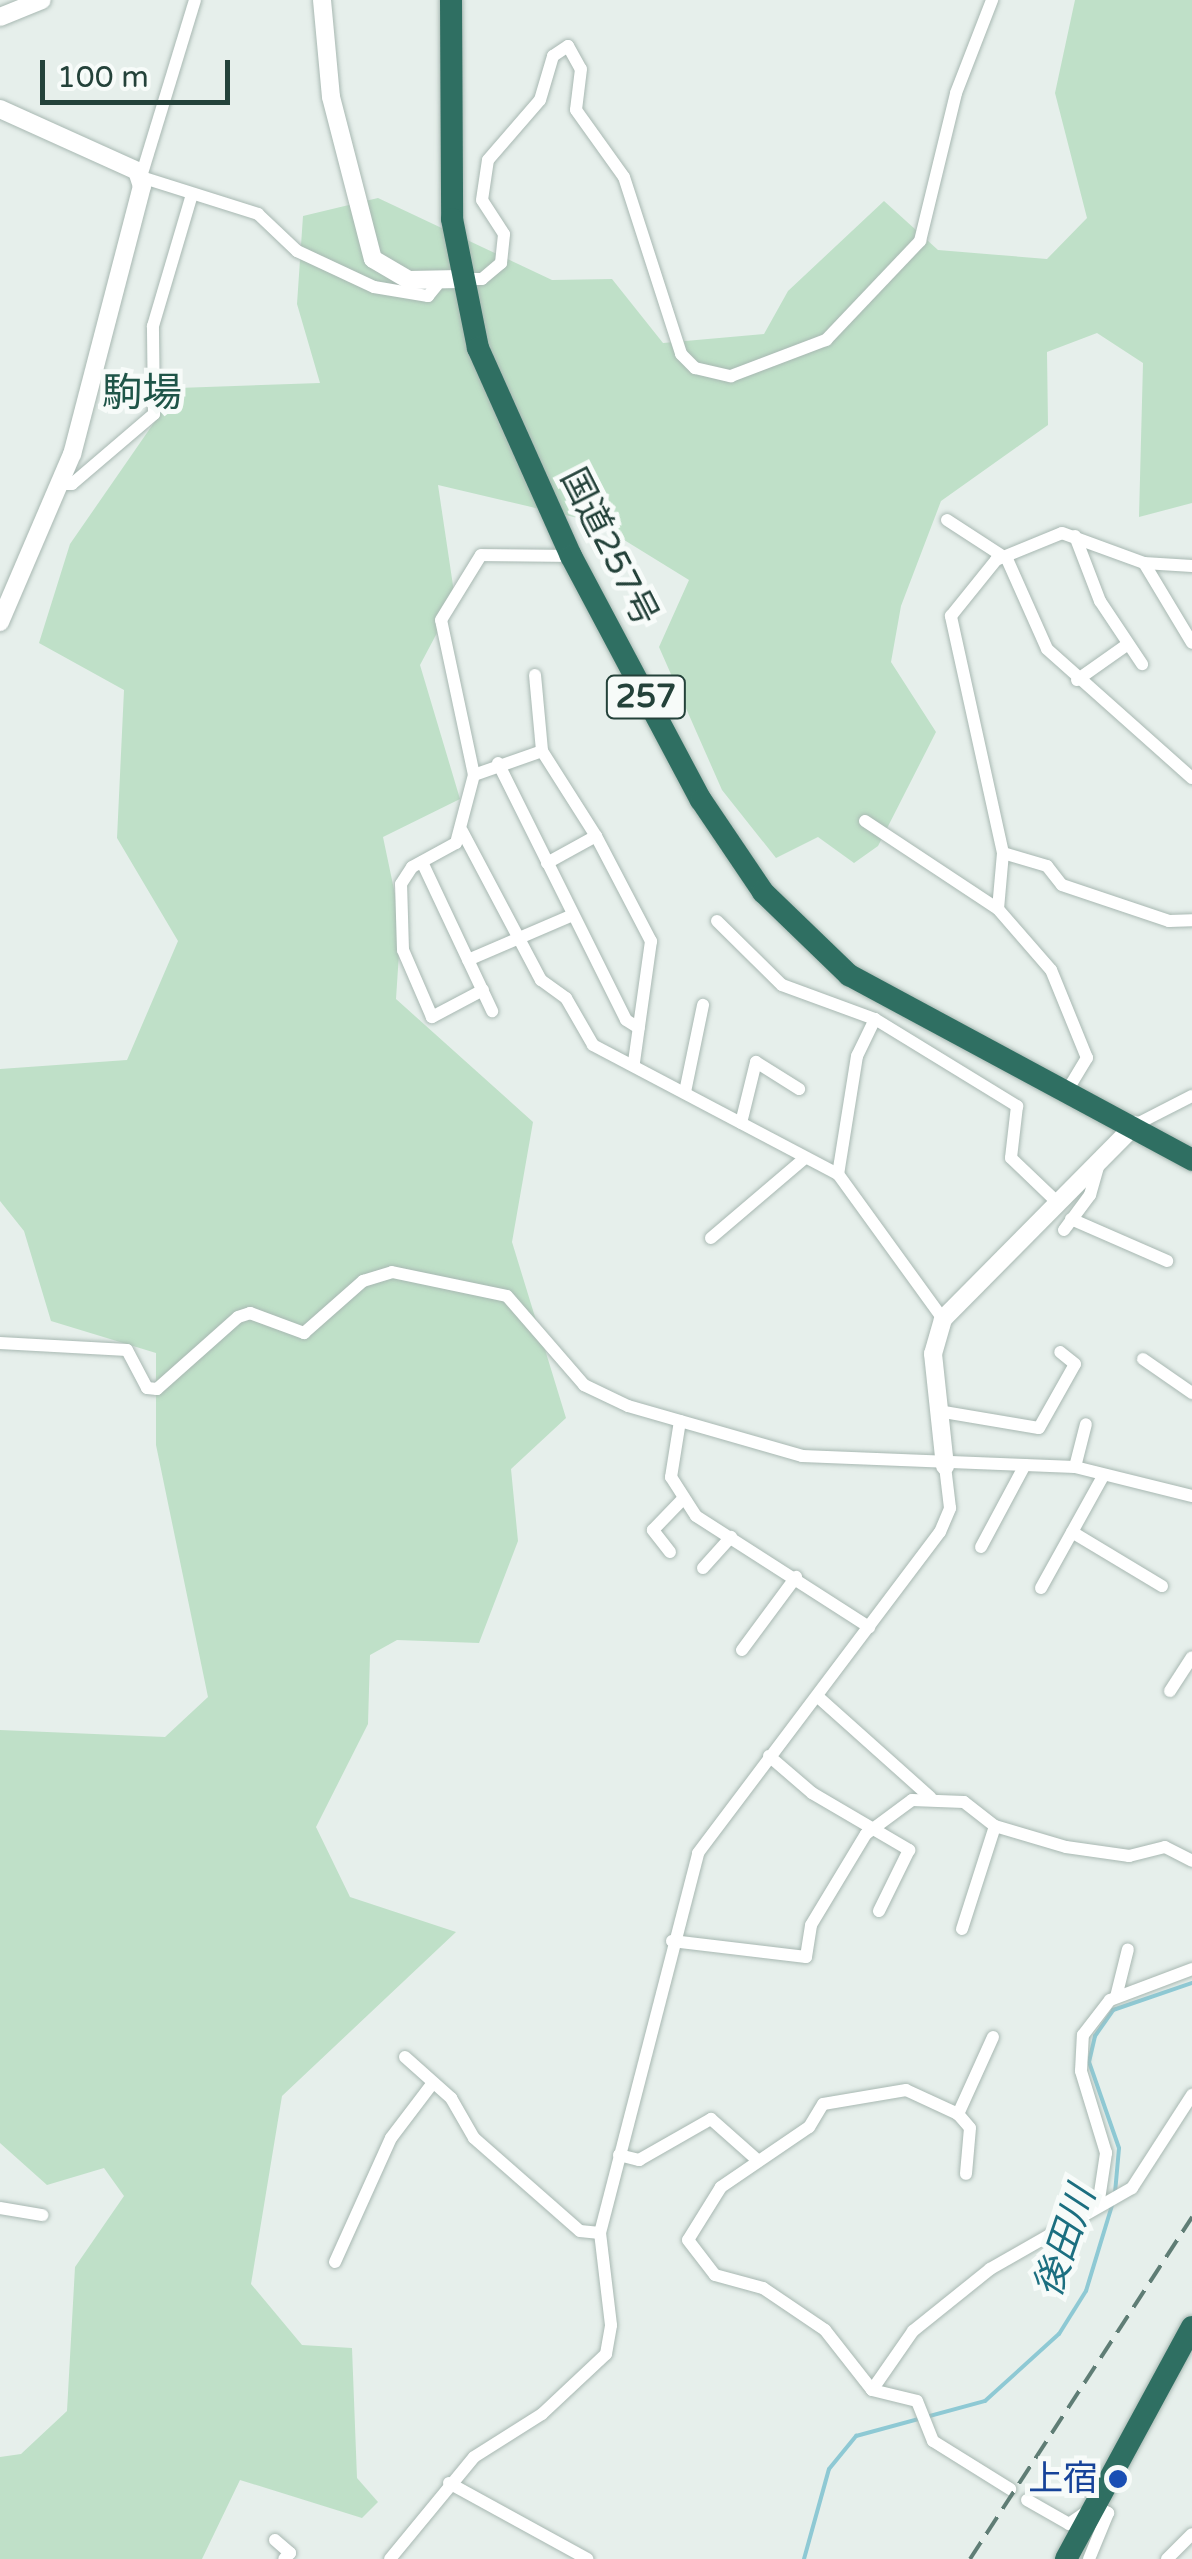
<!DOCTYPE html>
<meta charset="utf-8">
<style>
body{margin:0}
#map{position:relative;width:1192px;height:2559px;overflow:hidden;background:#e6efeb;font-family:"Varela Round","Noto Sans JP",sans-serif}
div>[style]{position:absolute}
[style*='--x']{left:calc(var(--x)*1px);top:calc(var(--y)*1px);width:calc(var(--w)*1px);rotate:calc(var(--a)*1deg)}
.green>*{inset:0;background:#bfe0c8}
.stream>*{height:4px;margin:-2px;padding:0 2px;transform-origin:2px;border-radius:2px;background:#8ec9d4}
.roads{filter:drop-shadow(0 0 2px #a8b8b2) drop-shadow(0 0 2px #a8b8b2)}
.street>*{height:12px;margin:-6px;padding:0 6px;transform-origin:6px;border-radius:6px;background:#fff}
.secondary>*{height:18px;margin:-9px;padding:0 9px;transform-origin:9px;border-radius:9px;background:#fff}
.highway>*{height:22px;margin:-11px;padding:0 11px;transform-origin:11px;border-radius:11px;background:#2f6f62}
.rail>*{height:4px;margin-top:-2px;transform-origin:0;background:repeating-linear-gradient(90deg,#5f7d75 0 20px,transparent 0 30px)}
.dots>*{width:28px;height:28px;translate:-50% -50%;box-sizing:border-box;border:5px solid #f7fbf9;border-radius:50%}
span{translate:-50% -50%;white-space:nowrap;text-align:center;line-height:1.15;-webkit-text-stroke:10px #f7fbf9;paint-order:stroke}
.shield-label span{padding:2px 8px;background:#f7fbf9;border:2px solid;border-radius:8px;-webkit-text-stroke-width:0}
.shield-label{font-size:32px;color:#24423a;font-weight:700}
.street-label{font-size:35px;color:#24423a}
.transit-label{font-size:35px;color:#164399}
.right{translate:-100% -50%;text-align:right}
.water-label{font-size:38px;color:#1c6f80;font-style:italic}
.quarter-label{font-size:40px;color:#1f5548}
.scale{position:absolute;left:40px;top:60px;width:190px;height:45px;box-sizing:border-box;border:5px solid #24423a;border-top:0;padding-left:12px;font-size:30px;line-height:35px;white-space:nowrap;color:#24423a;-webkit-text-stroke:8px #f7fbf9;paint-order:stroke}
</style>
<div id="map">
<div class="green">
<i style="clip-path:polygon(1075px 0,1192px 0,1192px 503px,1139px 517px,1143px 363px,1097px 333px,1047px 352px,1048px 425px,941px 501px,901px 606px,891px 662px,936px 732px,878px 846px,854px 863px,818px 837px,776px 858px,722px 790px,659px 647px,689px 580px,595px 522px,438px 485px,455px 599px,420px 665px,460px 799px,383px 837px,401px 923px,396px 999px,533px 1122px,512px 1242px,566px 1418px,511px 1469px,518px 1541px,479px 1643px,397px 1640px,370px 1655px,368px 1724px,316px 1827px,350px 1897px,456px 1932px,282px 2096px,251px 2284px,302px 2345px,352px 2348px,357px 2478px,378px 2502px,362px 2518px,240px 2480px,202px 2559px,0 2559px,0 2457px,21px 2454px,67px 2411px,75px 2267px,124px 2196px,104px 2168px,47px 2185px,0 2143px,0 1730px,165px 1737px,208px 1697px,156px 1445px,156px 1353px,51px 1321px,24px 1231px,0 1201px,0 1069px,127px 1060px,178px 941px,117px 838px,124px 690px,39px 643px,70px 544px,178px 388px,320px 383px,297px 304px,303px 216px,378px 198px,552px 280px,612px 279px,663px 343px,764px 334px,788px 291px,884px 201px,938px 250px,1047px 259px,1087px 218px,1055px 93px)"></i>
</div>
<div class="stream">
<i style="--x:1115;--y:2193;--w:45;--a:-84.9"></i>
<i style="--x:1119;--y:2148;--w:91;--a:-109.2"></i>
<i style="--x:1089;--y:2062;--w:27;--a:-77"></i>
<i style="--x:1095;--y:2036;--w:32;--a:-55"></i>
<i style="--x:1113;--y:2010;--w:83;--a:-18.9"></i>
<i style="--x:804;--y:2559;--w:93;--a:-74.5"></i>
<i style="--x:829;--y:2469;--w:43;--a:-50.7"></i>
<i style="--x:856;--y:2436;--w:134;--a:-15.2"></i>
<i style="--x:985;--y:2401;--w:100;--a:-42.2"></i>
<i style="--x:1059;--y:2334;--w:51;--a:-57.9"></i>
<i style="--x:1086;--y:2291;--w:93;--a:-73.1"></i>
</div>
<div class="roads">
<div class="street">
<i style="--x:195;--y:0;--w:185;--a:107"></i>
<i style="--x:141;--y:177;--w:123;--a:17.5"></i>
<i style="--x:258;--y:214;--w:54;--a:43.5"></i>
<i style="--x:297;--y:251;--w:85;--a:25.1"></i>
<i style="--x:374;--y:287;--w:55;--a:9.5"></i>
<i style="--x:428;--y:296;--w:14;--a:-51"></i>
<i style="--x:462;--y:279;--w:20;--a:0"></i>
<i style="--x:482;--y:279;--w:25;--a:-40"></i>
<i style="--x:501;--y:263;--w:29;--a:-84"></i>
<i style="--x:504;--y:234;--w:40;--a:-122.9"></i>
<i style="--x:482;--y:200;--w:40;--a:-81.5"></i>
<i style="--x:488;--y:160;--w:79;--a:-49.1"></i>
<i style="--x:540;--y:100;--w:46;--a:-73.5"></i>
<i style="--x:553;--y:56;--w:18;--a:-34"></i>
<i style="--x:568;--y:46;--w:26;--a:61"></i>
<i style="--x:581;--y:69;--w:41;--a:97"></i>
<i style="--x:576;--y:110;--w:82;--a:54.4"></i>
<i style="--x:624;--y:177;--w:186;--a:72.1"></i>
<i style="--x:681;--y:354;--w:20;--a:45"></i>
<i style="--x:695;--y:368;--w:37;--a:13"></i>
<i style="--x:731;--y:376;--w:102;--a:-20.8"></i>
<i style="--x:826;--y:340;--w:137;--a:-46.5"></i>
<i style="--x:920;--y:241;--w:152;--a:-76.3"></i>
<i style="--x:956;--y:93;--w:100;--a:-68.8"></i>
<i style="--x:59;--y:484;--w:13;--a:0"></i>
<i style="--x:72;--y:484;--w:108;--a:-40.5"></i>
<i style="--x:154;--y:414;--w:88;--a:-90.7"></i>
<i style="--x:153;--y:326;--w:134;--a:-73.5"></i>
<i style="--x:947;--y:520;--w:72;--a:33"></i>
<i style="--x:1007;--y:559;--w:98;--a:66"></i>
<i style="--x:1047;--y:649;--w:194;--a:41.7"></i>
<i style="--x:1075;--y:536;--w:70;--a:69"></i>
<i style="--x:1100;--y:601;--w:76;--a:56.3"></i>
<i style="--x:1144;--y:563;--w:93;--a:59"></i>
<i style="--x:535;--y:675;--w:76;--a:84.7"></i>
<i style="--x:1077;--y:680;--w:62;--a:-35.2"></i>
<i style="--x:498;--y:763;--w:287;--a:63.5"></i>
<i style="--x:626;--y:1020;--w:15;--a:32"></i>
<i style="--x:474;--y:775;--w:72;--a:-19.4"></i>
<i style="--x:542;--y:751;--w:101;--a:57.6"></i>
<i style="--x:596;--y:836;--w:119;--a:62.4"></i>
<i style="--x:651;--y:941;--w:122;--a:98"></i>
<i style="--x:865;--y:821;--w:159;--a:33.5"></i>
<i style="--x:462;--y:831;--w:169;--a:62.1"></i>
<i style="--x:541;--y:980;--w:31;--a:36"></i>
<i style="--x:566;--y:998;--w:54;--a:60.1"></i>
<i style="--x:593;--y:1045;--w:277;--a:27.8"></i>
<i style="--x:1003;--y:853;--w:46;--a:16.5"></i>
<i style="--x:1047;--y:866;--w:24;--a:52"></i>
<i style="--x:1062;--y:885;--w:113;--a:18.6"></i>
<i style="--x:1169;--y:921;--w:23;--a:-2"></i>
<i style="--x:422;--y:862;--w:165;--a:64.8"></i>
<i style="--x:547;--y:863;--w:56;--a:-28.9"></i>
<i style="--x:717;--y:921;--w:91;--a:44.6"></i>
<i style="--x:782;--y:985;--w:99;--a:20.1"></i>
<i style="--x:875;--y:1019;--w:167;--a:31.5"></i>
<i style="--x:1017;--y:1106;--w:52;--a:96.6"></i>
<i style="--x:1011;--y:1158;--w:62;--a:43.7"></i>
<i style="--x:468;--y:960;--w:114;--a:-23.2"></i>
<i style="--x:483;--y:990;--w:58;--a:152.1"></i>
<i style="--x:432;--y:1017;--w:73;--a:-113.4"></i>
<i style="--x:403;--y:950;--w:66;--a:-91.7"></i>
<i style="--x:401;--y:884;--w:20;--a:-57"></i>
<i style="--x:412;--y:867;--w:50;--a:-28.6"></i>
<i style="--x:456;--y:843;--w:70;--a:-75.2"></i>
<i style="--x:474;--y:775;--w:158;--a:-102"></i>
<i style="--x:441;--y:620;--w:76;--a:-58.4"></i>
<i style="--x:481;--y:555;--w:90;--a:0.6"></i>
<i style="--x:875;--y:1019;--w:41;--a:115.9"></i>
<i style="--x:857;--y:1056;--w:120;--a:99.1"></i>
<i style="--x:838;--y:1174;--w:179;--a:54.1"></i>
<i style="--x:1067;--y:1091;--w:39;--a:-59"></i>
<i style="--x:1087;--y:1058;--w:95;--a:-112.2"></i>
<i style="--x:1051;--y:970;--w:81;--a:-131"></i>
<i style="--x:998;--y:909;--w:56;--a:-84.9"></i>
<i style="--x:1003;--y:853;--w:243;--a:-102.4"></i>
<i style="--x:951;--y:616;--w:72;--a:-51.2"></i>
<i style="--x:996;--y:560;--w:71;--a:-22.2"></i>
<i style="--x:1062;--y:533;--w:87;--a:20.1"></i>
<i style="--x:1144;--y:563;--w:48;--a:3.6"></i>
<i style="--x:685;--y:1092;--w:89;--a:-78.3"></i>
<i style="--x:741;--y:1123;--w:63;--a:-76.2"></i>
<i style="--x:756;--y:1062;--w:51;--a:32.1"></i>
<i style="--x:1135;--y:1125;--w:64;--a:-27"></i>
<i style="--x:1071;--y:1219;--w:105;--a:23.6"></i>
<i style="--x:1064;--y:1230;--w:44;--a:-53.4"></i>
<i style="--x:1090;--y:1195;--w:37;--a:-74"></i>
<i style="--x:711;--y:1238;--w:123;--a:-40.4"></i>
<i style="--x:0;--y:1343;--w:127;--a:3.2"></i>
<i style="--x:127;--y:1350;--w:43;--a:62.2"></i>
<i style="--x:147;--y:1388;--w:10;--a:6"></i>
<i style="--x:157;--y:1389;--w:108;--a:-41.6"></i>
<i style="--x:238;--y:1317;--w:13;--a:-18"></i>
<i style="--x:250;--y:1313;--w:58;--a:20.3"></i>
<i style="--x:304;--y:1333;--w:79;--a:-41.4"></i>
<i style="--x:363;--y:1281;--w:30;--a:-17"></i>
<i style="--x:392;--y:1272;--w:117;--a:11.8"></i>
<i style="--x:507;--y:1296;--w:118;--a:49.1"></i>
<i style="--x:584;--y:1385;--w:49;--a:25.5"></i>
<i style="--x:628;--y:1406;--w:181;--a:16"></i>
<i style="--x:802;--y:1456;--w:273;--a:2.3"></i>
<i style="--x:1075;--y:1467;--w:121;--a:13.9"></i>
<i style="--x:1143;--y:1359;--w:60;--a:34.8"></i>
<i style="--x:938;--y:1411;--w:102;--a:9.6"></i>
<i style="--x:1039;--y:1428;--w:73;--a:-60.6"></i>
<i style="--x:1075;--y:1364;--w:19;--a:-141"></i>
<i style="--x:680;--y:1421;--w:57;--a:99.1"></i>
<i style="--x:671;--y:1477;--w:46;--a:57.3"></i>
<i style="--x:696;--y:1516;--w:206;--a:32.7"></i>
<i style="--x:1075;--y:1467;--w:44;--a:-75.7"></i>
<i style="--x:1072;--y:1532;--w:105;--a:31"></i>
<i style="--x:981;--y:1547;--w:93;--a:-61.8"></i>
<i style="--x:670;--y:1552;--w:28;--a:-128"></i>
<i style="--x:653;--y:1530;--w:42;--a:-46"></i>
<i style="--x:703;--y:1568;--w:42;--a:-47.9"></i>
<i style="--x:1041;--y:1588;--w:128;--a:-61"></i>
<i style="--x:742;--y:1650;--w:91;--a:-53.5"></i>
<i style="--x:1170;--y:1691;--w:40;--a:-57.1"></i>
<i style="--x:817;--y:1696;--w:152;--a:41.8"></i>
<i style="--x:769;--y:1756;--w:57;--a:40.7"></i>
<i style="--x:812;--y:1793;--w:113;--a:30.4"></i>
<i style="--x:909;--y:1850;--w:68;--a:116.2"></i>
<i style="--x:962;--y:1929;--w:108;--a:-72.2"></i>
<i style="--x:672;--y:1941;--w:135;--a:6.8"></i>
<i style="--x:806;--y:1957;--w:32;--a:-81"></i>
<i style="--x:811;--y:1925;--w:106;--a:-58.9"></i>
<i style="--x:866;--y:1834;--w:57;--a:-36.5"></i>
<i style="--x:912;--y:1800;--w:52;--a:2.2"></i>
<i style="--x:964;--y:1802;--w:39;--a:38"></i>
<i style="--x:995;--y:1826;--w:74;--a:16.5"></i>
<i style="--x:1066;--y:1847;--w:64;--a:8.1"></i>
<i style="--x:1129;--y:1856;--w:37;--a:-14"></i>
<i style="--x:1165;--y:1847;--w:30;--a:27"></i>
<i style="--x:1116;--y:1997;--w:49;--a:-76"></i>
<i style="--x:993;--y:2037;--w:85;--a:114.4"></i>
<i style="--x:958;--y:2114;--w:57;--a:-155.2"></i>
<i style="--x:906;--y:2090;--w:84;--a:170.4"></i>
<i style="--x:823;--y:2104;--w:27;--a:121"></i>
<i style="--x:809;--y:2127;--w:107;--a:145.7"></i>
<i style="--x:721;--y:2187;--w:62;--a:121.9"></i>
<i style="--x:688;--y:2240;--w:44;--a:52.4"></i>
<i style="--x:715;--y:2275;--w:50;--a:15.2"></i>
<i style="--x:763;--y:2288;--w:75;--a:34.1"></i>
<i style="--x:825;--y:2330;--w:76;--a:51.9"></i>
<i style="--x:872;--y:2390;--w:46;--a:13.7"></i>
<i style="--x:917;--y:2401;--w:43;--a:68.2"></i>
<i style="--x:933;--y:2441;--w:91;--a:31.9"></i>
<i style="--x:405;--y:2057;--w:62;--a:41.7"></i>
<i style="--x:451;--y:2098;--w:46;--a:60.1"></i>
<i style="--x:474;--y:2138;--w:141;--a:41.3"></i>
<i style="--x:580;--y:2231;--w:20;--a:6"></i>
<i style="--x:958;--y:2114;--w:18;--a:49"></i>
<i style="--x:970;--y:2128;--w:46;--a:95"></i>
<i style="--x:619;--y:2155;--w:21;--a:14"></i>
<i style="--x:639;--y:2160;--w:83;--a:-29.7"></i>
<i style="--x:711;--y:2119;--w:60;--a:41.6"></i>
<i style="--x:1098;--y:2206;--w:54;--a:-81.4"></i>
<i style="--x:1106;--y:2153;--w:86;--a:-107"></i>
<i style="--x:1081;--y:2071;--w:36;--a:-87"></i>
<i style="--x:1083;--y:2035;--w:44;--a:-52.4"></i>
<i style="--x:1110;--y:2000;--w:88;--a:-20.7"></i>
<i style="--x:0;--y:2208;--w:43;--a:9.5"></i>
<i style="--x:335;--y:2262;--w:136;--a:-65.7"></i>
<i style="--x:391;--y:2138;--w:68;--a:-52.8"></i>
<i style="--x:872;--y:2390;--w:72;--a:-55.2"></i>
<i style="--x:913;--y:2331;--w:99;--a:-38.8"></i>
<i style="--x:990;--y:2269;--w:163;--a:-29.7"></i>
<i style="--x:1132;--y:2188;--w:111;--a:-57.2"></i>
<i style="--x:449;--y:2483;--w:158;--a:28.8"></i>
<i style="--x:1027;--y:2500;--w:48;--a:29.7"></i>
<i style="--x:1069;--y:2524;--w:32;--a:-35"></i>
<i style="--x:1095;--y:2506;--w:15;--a:28"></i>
<i style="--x:1108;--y:2513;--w:50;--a:112.4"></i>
<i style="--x:275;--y:2540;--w:20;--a:41"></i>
<i style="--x:290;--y:2553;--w:8;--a:135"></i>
<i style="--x:390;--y:2559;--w:132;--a:-50.5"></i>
<i style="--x:474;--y:2457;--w:80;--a:-32.3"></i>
<i style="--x:542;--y:2414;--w:88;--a:-43.2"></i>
<i style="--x:606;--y:2354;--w:29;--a:-80"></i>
<i style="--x:611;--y:2325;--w:93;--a:-96.8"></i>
<i style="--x:600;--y:2233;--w:392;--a:-75.5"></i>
<i style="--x:698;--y:1853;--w:402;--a:-53"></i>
<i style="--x:940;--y:1532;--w:26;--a:-67"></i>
<i style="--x:950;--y:1508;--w:42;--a:-96.8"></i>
<i style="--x:1167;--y:2559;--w:35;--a:-45"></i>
</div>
<div class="secondary">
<i style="--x:322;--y:0;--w:97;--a:84.7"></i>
<i style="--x:331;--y:97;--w:167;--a:75.5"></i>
<i style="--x:373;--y:259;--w:42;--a:30.3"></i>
<i style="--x:409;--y:280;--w:50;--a:-1.1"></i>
<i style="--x:0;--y:17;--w:45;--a:-22"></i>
<i style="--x:0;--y:109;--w:150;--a:24.3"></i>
<i style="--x:137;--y:171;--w:16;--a:72"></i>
<i style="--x:142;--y:186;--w:277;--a:104.6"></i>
<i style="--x:72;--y:454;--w:183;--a:113.2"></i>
<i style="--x:945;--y:1466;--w:113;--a:-96.1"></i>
<i style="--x:933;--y:1354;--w:36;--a:-74"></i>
<i style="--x:943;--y:1319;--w:273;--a:-45.3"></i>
</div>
<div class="highway">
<i style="--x:451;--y:0;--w:219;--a:89.7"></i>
<i style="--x:452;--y:219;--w:132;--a:78.6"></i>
<i style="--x:478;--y:348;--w:228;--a:65.9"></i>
<i style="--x:571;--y:556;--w:276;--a:62"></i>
<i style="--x:701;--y:800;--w:111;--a:56"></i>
<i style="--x:763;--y:892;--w:120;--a:44"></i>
<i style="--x:849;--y:975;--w:390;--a:28.3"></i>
<i style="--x:1066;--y:2559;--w:264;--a:-61.5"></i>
</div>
</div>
<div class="rail">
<i style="--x:970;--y:2559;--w:408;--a:-57"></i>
</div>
<div class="dots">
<i style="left:1118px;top:2479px;background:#1a4fb4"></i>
</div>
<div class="shield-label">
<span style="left:646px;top:697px">257</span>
</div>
<div class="street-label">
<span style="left:609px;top:547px;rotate:63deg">国道257号</span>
</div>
<div class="transit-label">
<span class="right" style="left:1098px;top:2479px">上宿</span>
</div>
<div class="water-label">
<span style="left:1066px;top:2242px;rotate:-71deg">後田川</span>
</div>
<div class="quarter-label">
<span style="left:142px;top:393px">駒場</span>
</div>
<div class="scale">100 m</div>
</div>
